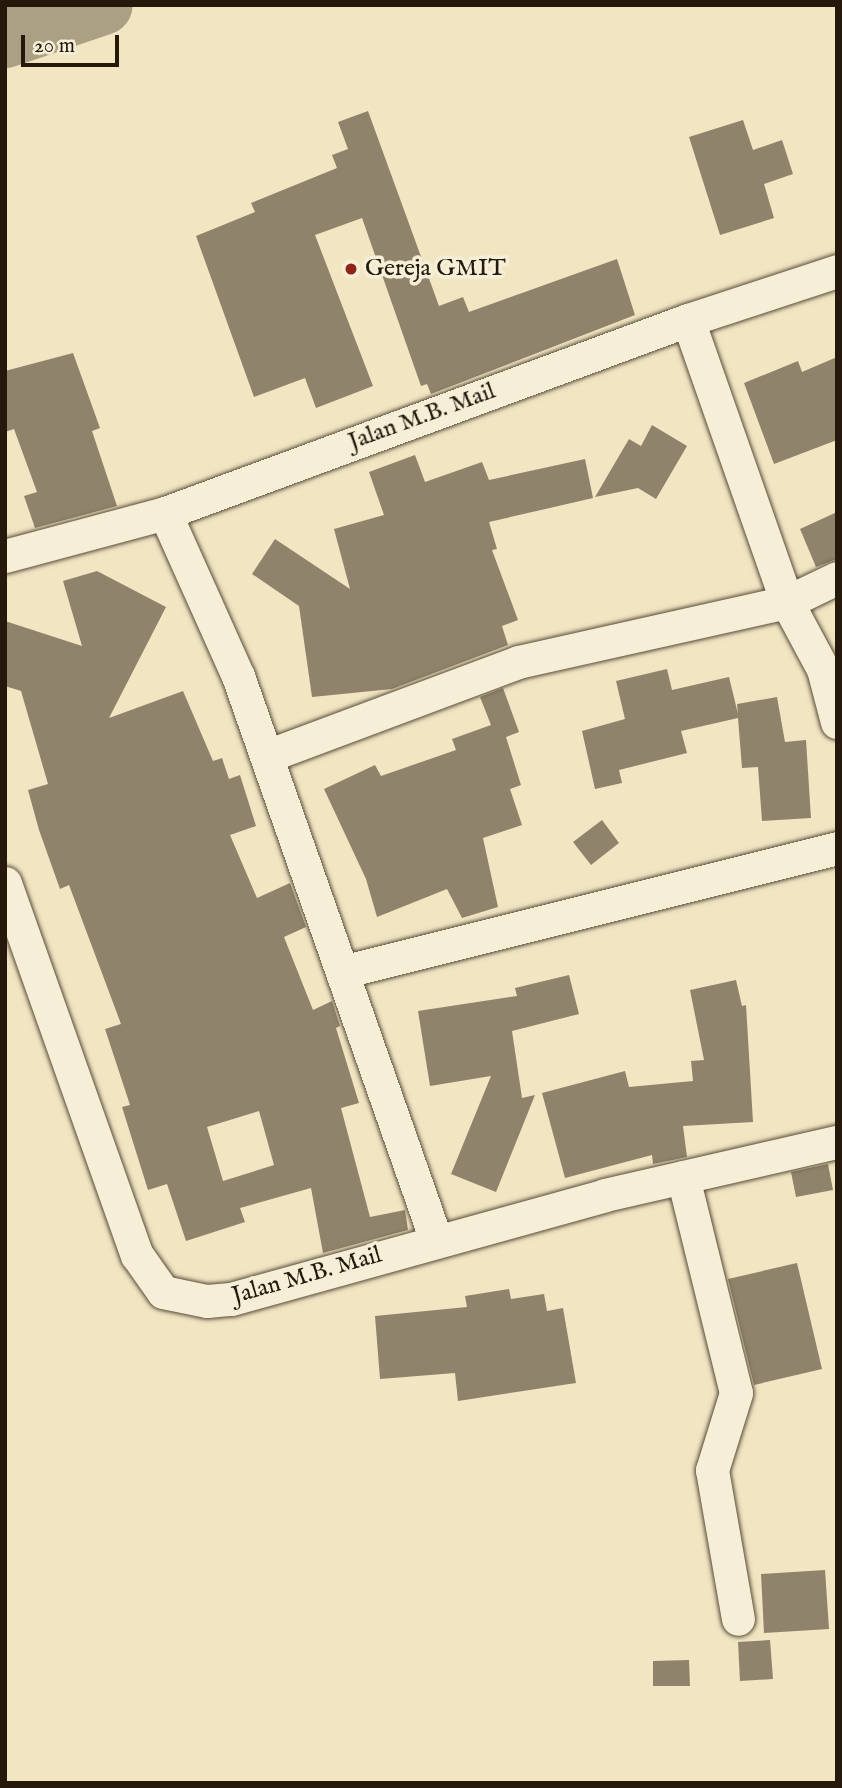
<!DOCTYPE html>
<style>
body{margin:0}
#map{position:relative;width:842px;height:1788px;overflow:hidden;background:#f1e5c2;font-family:"IM FELL English",serif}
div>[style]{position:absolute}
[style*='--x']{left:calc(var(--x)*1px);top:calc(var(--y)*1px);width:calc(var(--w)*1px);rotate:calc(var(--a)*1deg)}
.river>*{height:60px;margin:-30px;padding:0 30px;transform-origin:30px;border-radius:30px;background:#aca084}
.building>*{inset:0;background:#8f836b}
.roads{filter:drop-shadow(0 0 2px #584c3a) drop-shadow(0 0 2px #584c3a)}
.minor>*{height:33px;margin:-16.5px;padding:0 16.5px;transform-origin:16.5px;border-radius:16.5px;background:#f6eed7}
.dots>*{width:19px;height:19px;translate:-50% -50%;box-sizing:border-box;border:4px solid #f6eed7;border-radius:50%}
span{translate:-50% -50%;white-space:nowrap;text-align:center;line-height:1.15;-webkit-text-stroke:7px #f6eed7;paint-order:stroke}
.poi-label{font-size:24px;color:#25190c}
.left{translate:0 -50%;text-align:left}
.street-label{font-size:24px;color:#25190c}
.frame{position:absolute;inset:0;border:7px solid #25190c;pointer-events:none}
.scale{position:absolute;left:21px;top:35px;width:98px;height:32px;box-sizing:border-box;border:4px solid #25190c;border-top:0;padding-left:9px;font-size:21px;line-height:24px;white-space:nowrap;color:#25190c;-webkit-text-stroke:5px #f6eed7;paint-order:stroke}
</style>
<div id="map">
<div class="river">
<i style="--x:5;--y:38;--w:103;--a:-18.6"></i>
</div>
<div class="building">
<i style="clip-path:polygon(368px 111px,439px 306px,463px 297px,469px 312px,617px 259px,635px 315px,431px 394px,427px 384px,421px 386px,362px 218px,315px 235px,373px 386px,316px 408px,305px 378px,254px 397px,196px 236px,255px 212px,251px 203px,337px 168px,332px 155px,348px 149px,338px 122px)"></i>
<i style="clip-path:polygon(743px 120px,753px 150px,782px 140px,793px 174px,764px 184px,774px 218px,720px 235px,689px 137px)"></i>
<i style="clip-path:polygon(73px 353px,100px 428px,92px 431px,117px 506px,35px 528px,24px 496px,37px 492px,14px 429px,5px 432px,5px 371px)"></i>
<i style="clip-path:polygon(837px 357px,837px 440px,774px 464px,744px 383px,798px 361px,802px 372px)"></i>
<i style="clip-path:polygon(652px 425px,687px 446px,656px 499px,638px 488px,595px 497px,629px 439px,641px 446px)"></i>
<i style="clip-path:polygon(415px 455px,425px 482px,482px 462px,489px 480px,585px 459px,593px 498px,489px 522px,497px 549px,492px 550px,518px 620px,502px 626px,508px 645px,392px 689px,312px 697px,299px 606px,252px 574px,275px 539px,350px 589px,334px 529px,384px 515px,369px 472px)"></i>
<i style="clip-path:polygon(837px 512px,837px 559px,816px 567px,800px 529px)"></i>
<i style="clip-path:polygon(evenodd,97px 571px,166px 607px,109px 718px,183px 691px,213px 761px,222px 758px,229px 779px,240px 775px,256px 826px,230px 835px,257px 898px,290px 883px,306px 927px,284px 937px,313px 1010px,332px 1001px,340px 1026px,336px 1028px,359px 1103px,341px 1108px,370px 1217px,405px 1210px,408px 1230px,323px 1253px,311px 1188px,240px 1208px,245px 1222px,186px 1241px,167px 1184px,148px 1190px,122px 1107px,130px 1105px,105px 1029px,121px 1024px,69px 885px,60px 889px,39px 830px,28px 790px,48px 784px,21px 691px,5px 686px,5px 621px,82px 646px,63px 581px,97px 571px,259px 1111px,274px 1165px,223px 1181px,207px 1127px,259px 1111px)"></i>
<i style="clip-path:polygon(667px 669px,672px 690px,729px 677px,738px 714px,737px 704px,777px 697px,785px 742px,806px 740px,811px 818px,762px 821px,758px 767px,742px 768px,738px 718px,681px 731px,687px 753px,619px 770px,622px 783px,595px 789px,582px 731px,625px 719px,616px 681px)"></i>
<i style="clip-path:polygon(503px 688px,519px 732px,506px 737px,521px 785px,510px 789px,522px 825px,483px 838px,498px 907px,462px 918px,447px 889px,377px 917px,366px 879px,324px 789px,375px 765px,381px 776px,456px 750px,452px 739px,491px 725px,480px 697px)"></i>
<i style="clip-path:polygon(602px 820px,619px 843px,591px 865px,573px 842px)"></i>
<i style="clip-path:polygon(569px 975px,579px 1014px,512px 1031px,522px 1098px,535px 1095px,496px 1192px,451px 1174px,491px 1076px,430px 1086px,418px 1011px,517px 996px,515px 988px)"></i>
<i style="clip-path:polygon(736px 980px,742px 1006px,746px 1005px,753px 1122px,683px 1126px,687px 1157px,653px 1164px,652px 1155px,565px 1178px,542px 1093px,625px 1071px,629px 1087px,693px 1081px,691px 1061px,704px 1060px,690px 990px)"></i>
<i style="clip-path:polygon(828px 1164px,833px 1190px,796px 1197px,791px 1172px)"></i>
<i style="clip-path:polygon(797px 1263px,822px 1369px,754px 1385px,728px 1279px)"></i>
<i style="clip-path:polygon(509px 1289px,511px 1299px,544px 1294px,547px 1311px,563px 1308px,576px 1383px,458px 1401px,455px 1373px,380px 1379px,375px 1316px,467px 1307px,465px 1296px)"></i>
<i style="clip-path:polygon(825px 1570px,829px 1629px,764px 1633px,761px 1574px)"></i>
<i style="clip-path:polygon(770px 1640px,773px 1679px,740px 1681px,738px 1642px)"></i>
<i style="clip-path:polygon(689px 1660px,690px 1686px,653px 1686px,653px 1661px)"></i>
</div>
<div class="roads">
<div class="minor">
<i style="--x:688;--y:320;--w:299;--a:70.7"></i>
<i style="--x:787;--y:602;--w:76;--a:61.8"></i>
<i style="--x:823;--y:669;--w:55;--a:75.2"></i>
<i style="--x:165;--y:513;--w:179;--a:65.9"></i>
<i style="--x:238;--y:676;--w:598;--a:70.66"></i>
<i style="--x:5;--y:556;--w:166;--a:-15"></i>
<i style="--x:165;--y:513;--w:557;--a:-20.26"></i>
<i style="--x:688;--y:320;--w:157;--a:-18.2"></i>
<i style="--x:267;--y:756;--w:268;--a:-20.5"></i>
<i style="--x:518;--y:662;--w:276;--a:-12.6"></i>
<i style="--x:787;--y:602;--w:55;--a:-25.6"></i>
<i style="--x:5;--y:883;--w:395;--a:70.5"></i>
<i style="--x:137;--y:1255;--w:45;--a:54.9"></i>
<i style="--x:163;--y:1292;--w:45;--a:11.6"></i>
<i style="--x:207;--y:1301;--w:24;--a:-5"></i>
<i style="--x:231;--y:1299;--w:388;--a:-15.5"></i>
<i style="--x:605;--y:1195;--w:238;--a:-12.9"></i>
<i style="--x:342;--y:972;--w:510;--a:-14.06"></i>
<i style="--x:683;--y:1177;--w:222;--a:76.2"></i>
<i style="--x:736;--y:1393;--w:81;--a:107.3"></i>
<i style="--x:712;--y:1470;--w:151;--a:80.1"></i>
</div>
</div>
<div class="dots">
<i style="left:351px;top:269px;background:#8f2418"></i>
</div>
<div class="poi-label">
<span class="left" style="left:365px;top:269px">Gereja GMIT</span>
</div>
<div class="street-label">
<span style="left:422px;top:417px;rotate:-20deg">Jalan M.B. Mail</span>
<span style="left:307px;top:1276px;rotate:-16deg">Jalan M.B. Mail</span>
</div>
<div class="frame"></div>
<div class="scale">20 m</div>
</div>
